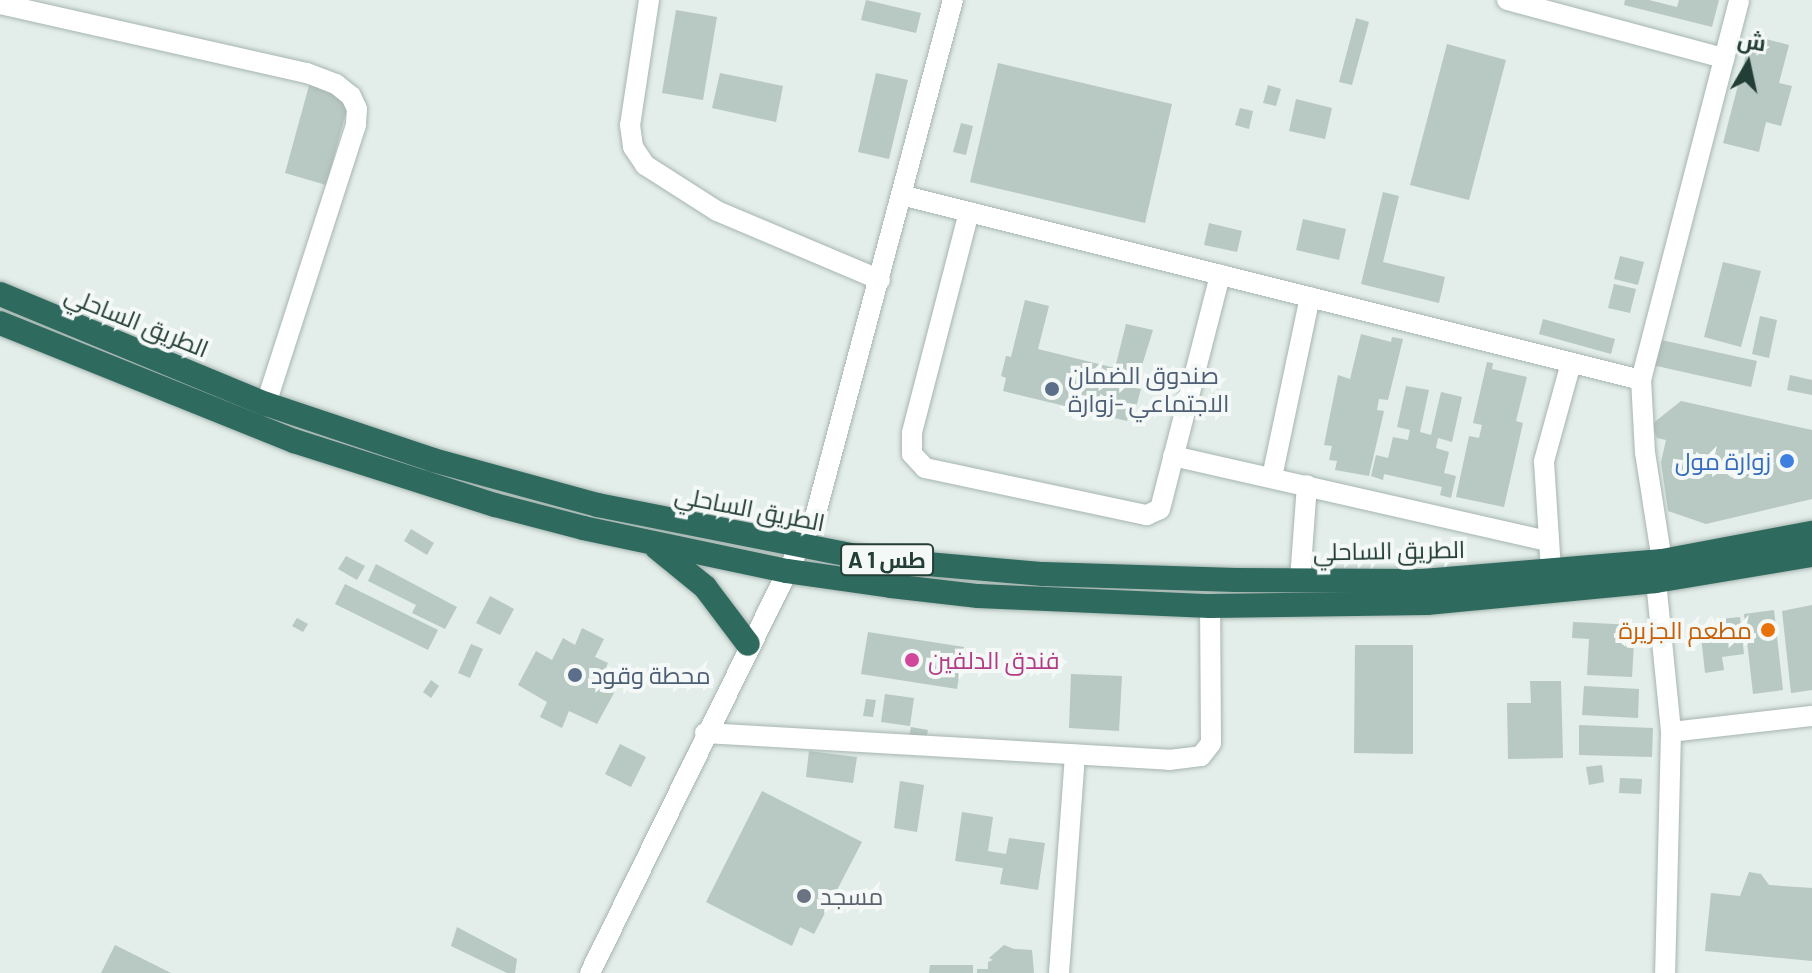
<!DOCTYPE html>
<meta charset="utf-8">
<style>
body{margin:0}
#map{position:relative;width:1812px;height:973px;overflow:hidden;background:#e3ede9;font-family:Barlow,Cairo,sans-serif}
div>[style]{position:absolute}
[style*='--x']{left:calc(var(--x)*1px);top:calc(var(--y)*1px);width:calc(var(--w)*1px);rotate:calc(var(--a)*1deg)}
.building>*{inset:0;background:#b8c8c2}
.roads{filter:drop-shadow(0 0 2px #a6b5b0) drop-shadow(0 0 2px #a6b5b0)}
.minor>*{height:20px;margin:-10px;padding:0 10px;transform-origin:10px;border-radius:10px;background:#fff}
.highway>*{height:24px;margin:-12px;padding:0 12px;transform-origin:12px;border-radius:12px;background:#2f6a5f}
.dots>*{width:22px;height:22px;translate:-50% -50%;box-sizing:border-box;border:4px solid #f4f9f7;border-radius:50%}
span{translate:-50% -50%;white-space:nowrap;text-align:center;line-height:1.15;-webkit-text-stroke:8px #f4f9f7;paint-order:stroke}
.shield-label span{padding:2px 6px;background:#f4f9f7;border:2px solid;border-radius:6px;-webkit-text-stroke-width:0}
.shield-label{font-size:22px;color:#233e37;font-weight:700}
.street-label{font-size:24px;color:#233e37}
.service-label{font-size:24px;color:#4e5e75}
.left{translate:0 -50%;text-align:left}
.shop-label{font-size:24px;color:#366cbe}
.right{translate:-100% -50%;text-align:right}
.food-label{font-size:24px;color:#c56008}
.hotel-label{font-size:24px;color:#b23c85}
.worship-label{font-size:24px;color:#5b616d}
.north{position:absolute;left:1708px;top:24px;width:80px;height:80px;-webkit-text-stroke:6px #f4f9f7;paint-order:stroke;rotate:9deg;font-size:22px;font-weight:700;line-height:32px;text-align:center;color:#233e37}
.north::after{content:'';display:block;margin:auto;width:28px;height:36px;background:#233e37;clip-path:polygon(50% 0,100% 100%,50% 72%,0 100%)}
</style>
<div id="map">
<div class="building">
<i style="clip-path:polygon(866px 0,921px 13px,916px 33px,861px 20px)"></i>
<i style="clip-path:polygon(1625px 0,1649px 0,1677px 7px,1679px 0,1719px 0,1712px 27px,1624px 5px)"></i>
<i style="clip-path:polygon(676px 10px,717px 17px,703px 100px,662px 93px)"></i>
<i style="clip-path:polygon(1356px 18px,1369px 22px,1352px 85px,1339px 82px)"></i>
<i style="clip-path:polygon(1751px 35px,1789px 45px,1779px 83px,1792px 86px,1781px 126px,1766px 122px,1759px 152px,1723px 143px)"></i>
<i style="clip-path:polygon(1447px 44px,1506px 60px,1469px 200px,1410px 185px)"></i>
<i style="clip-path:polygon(998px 63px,1172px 104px,1145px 223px,970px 182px)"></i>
<i style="clip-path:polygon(720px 73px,783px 86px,776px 122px,712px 108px)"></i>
<i style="clip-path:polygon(876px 73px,908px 80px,889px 159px,858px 152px)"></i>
<i style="clip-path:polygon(310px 82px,338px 90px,348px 106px,326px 185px,285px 173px)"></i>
<i style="clip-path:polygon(1268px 85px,1281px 89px,1276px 106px,1263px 103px)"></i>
<i style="clip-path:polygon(1296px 99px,1332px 108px,1325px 139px,1289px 131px)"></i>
<i style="clip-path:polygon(1240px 108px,1253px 111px,1249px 129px,1235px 125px)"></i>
<i style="clip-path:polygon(961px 123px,973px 126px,966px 155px,953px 152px)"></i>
<i style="clip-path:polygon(1383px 192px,1399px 196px,1383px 262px,1445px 277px,1439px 303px,1361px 284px)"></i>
<i style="clip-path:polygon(1303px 219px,1346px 229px,1339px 260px,1296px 250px)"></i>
<i style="clip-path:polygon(1209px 223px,1242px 231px,1237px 252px,1204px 245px)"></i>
<i style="clip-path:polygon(1620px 256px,1644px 262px,1638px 285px,1614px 279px)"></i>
<i style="clip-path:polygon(1723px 262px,1761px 271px,1741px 347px,1704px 337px)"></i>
<i style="clip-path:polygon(1614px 284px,1636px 289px,1630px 313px,1608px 308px)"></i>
<i style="clip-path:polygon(1025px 300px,1049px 306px,1038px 349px,1115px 368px,1126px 324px,1153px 330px,1135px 388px,1141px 389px,1135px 411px,1130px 410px,1127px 421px,1003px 391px,1006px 378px,1001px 376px,1006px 356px,1011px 357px)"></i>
<i style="clip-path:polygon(1760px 316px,1777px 320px,1769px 358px,1752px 354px)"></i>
<i style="clip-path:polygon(1543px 319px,1615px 339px,1611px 354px,1539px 334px)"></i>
<i style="clip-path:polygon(1361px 334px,1391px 342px,1392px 337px,1403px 339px,1388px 400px,1379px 399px,1377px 410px,1384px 411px,1369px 476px,1335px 470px,1337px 461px,1329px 460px,1332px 446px,1324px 445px,1338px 375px,1350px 379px)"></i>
<i style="clip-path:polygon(1657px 339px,1757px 361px,1751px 387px,1652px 365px)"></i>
<i style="clip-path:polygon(1487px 362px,1493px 363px,1492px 369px,1527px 377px,1516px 421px,1523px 423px,1504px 507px,1456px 497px,1469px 436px,1479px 438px,1482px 425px,1473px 423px)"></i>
<i style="clip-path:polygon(1790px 375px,1812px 380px,1812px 395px,1787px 390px)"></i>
<i style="clip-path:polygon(1406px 386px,1429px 390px,1420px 432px,1431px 435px,1441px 392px,1462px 397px,1452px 442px,1438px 438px,1436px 448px,1449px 452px,1444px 473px,1456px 476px,1451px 498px,1440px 495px,1442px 487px,1384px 474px,1383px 480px,1371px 476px,1376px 455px,1388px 458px,1393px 437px,1408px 440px,1410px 430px,1397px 427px)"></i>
<i style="clip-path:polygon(1681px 401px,1812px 430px,1812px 499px,1706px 524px,1668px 511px,1661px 462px,1666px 440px,1657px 438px,1652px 424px)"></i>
<i style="clip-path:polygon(411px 529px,434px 543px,427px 555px,404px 541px)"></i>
<i style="clip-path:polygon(346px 556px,365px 566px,357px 580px,338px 569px)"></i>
<i style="clip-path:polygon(376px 564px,457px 607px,445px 629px,412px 613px,416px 605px,368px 581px)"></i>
<i style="clip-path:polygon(345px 584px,438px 630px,428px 650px,335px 604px)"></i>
<i style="clip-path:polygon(490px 596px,514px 609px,500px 635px,476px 623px)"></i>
<i style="clip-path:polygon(1812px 605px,1812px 690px,1791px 693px,1782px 611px)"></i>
<i style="clip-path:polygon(1774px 610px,1783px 690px,1753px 694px,1744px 614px)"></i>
<i style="clip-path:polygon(1740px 617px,1744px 654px,1722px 657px,1724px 670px,1705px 673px,1701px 636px,1723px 633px,1721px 619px)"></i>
<i style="clip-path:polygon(297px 618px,308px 624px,303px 632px,292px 626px)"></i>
<i style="clip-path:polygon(1573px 622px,1635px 625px,1632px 677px,1587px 675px,1589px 639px,1572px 638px)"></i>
<i style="clip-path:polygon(582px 628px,604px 639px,595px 657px,608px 663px,598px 686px,614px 693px,597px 724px,569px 711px,562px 728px,540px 717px,547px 702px,518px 685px,536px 651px,552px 660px,563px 638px,575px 645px)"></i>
<i style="clip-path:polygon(868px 632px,964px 647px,957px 689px,861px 674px)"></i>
<i style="clip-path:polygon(471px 644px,483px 649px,470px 678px,458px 673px)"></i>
<i style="clip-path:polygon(1355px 645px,1413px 645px,1413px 754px,1354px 753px)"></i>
<i style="clip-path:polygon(1071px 674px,1122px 676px,1119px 731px,1069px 728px)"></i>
<i style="clip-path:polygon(431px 680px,439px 686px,431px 698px,423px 692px)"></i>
<i style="clip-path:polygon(1530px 681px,1561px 681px,1563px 758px,1508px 759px,1507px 703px,1531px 703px)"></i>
<i style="clip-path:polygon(1584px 686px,1639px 689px,1638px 718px,1582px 715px)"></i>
<i style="clip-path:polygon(885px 694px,914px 698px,910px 726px,881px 722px)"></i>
<i style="clip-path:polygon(866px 699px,876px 700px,873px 717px,863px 716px)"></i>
<i style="clip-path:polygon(1579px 725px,1653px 728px,1652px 757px,1579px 755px)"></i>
<i style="clip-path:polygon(911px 727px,928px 730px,926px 740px,909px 737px)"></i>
<i style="clip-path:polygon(620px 744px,646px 757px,631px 787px,605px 774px)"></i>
<i style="clip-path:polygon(809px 751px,857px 757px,853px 783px,806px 777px)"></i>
<i style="clip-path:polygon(1602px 765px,1604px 782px,1589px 785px,1586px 767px)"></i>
<i style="clip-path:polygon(1620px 778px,1642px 779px,1641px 794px,1619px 793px)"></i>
<i style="clip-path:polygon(900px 781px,924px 785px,917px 832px,894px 828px)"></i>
<i style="clip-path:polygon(762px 791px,862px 842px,814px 934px,800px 927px,792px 946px,706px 902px)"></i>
<i style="clip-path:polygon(962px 812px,993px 817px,988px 851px,1006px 854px,1009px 838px,1045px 843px,1038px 890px,1000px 884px,1003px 868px,955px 861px)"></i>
<i style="clip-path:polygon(1749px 872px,1761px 874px,1769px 885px,1812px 888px,1812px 961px,1705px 951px,1711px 893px,1740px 896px)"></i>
<i style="clip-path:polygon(457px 927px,517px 959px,515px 973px,507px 973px,451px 946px)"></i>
<i style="clip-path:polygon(115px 945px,171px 973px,101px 973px)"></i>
<i style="clip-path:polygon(1004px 945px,1014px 949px,1032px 950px,1034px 973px,977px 973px,977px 969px,988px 969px,988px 962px,993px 960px,989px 958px)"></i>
<i style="clip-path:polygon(930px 965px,973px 965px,973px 973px,929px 973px)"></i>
</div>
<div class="roads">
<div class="minor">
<i style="--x:649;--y:0;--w:126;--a:98.6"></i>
<i style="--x:630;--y:125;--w:22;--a:82"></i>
<i style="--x:633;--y:147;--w:22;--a:56"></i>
<i style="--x:645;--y:165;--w:85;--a:32.6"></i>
<i style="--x:717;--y:211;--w:177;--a:22.9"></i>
<i style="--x:1507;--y:0;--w:225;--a:15"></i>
<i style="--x:0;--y:4;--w:315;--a:12.7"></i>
<i style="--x:307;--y:73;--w:31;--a:21"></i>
<i style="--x:336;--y:84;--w:19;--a:39"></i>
<i style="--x:351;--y:96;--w:14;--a:65"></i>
<i style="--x:357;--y:109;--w:16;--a:94"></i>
<i style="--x:356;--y:125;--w:293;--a:107.9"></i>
<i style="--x:901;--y:195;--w:763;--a:14.04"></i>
<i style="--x:969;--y:212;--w:228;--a:104.5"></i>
<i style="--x:912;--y:433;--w:21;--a:90"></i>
<i style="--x:912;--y:454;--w:19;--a:47"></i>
<i style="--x:925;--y:468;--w:227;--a:12"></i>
<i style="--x:1147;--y:515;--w:14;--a:-25"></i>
<i style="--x:1160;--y:509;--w:242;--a:-75.6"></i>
<i style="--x:1173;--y:456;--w:384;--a:12.8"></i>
<i style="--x:1272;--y:477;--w:184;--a:-78.1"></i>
<i style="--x:1662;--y:561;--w:109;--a:-98.9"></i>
<i style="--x:1645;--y:453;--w:73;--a:-93.1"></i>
<i style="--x:1641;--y:380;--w:392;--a:-75.5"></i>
<i style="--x:1551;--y:570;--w:109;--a:-93.7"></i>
<i style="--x:1544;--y:461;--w:102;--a:-74.6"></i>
<i style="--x:1300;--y:580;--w:95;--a:-85.8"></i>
<i style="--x:1656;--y:581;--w:152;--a:84.3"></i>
<i style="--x:1671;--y:732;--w:241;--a:91.4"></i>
<i style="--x:1671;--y:732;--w:142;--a:-6.5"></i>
<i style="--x:705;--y:733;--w:465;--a:3.3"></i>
<i style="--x:1169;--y:760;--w:32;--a:-7"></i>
<i style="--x:1201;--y:756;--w:16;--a:-52"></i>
<i style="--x:1211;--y:743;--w:137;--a:-90.4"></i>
<i style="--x:590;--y:973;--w:513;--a:-63.83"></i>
<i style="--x:816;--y:513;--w:531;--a:-75.05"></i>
<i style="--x:1059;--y:973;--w:219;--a:-85.8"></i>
</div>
<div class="highway">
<i style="--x:0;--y:294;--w:288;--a:22.5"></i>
<i style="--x:266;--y:404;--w:176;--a:18.5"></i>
<i style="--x:433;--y:460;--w:171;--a:15.3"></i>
<i style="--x:598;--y:505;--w:277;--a:11.2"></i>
<i style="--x:870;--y:559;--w:174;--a:5"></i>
<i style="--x:1043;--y:574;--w:193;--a:1.8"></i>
<i style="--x:1236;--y:580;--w:187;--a:0.3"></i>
<i style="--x:1423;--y:581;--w:240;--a:-4.8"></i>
<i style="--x:1662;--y:561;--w:153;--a:-10.6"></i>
<i style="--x:0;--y:323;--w:317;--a:21.9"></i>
<i style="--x:294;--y:441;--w:211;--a:17.7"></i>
<i style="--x:495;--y:505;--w:91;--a:14.6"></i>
<i style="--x:583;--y:528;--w:208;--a:11.9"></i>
<i style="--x:787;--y:571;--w:105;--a:8.2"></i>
<i style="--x:891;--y:586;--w:88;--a:6.6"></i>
<i style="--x:978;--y:596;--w:232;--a:2.5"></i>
<i style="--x:1210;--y:606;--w:217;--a:-0.8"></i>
<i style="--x:1427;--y:603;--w:230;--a:-5.5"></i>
<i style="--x:1656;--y:581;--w:158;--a:-9.5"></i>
<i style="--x:657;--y:548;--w:62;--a:39.1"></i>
<i style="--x:705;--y:587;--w:71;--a:53"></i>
</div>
</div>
<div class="dots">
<i style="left:1052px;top:389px;background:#5c6f8a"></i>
<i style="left:1787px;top:461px;background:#3f7fe0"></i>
<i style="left:1768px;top:630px;background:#e8710a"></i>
<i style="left:912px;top:660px;background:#d1479c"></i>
<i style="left:575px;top:675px;background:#5c6f8a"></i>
<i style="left:804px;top:896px;background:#6b7280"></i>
</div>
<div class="shield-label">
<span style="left:887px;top:560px">A 1 طس</span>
</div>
<div class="street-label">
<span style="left:137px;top:321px;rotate:22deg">الطريق الساحلي</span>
<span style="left:750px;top:508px;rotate:11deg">الطريق الساحلي</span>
<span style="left:1389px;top:550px;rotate:-1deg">الطريق الساحلي</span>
</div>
<div class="service-label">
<span class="left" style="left:1068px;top:389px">صندوق الضمان<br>الاجتماعي -زوارة</span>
<span class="left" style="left:591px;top:675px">محطة وقود</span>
</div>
<div class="shop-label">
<span class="right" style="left:1771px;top:461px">زوارة مول</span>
</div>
<div class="food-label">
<span class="right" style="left:1752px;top:630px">مطعم الجزيرة</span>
</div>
<div class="hotel-label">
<span class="left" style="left:928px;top:660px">فندق الدلفين</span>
</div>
<div class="worship-label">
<span class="left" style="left:820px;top:896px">مسجد</span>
</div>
<div class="north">ش</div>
</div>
